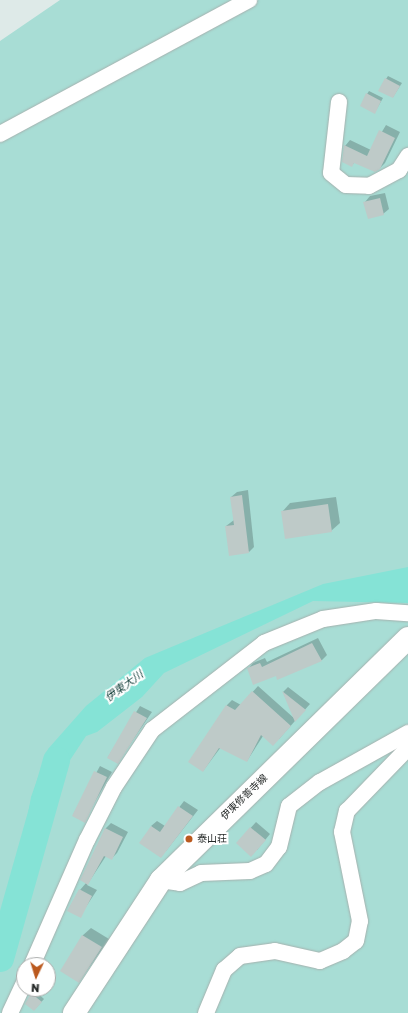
<!DOCTYPE html>
<meta charset="utf-8">
<style>
body{margin:0}
#map{position:relative;width:408px;height:1013px;overflow:hidden;background:#deeae8;font-family:"Golos Text","Noto Sans JP",sans-serif}
div>[style]{position:absolute}
[style*='--x']{left:calc(var(--x)*1px);top:calc(var(--y)*1px);width:calc(var(--w)*1px);rotate:calc(var(--a)*1deg)}
.green>*{inset:0;background:#a8ddd5}
.water>*{inset:0;background:#85e3d6}
.shadow>*{inset:0;background:#0003}
.river>*{height:27px;margin:-13.5px;padding:0 13.5px;transform-origin:13.5px;border-radius:13.5px;background:#85e3d6}
.building>*{inset:0;background:#becac8}
.roads{filter:drop-shadow(0 0 1px #a5b1ae) drop-shadow(0 0 1px #a5b1ae)}
.minor>*{height:16px;margin:-8px;padding:0 8px;transform-origin:8px;border-radius:8px;background:#fff}
.primary>*{height:22px;margin:-11px;padding:0 11px;transform-origin:11px;border-radius:11px;background:#fff}
.dots>*{width:11px;height:11px;translate:-50% -50%;box-sizing:border-box;border:2px solid #fff;border-radius:50%}
span{translate:-50% -50%;white-space:nowrap;text-align:center;line-height:1.15;-webkit-text-stroke:4px #fff;paint-order:stroke}
.street-label{font-size:10px;color:#262a29}
.poi-label{font-size:10px;color:#262a29}
.left{translate:0 -50%;text-align:left}
.water-label{font-size:11px;color:#113d38;font-style:italic}
.north{position:absolute;left:16px;top:957px;width:40px;height:40px;box-sizing:border-box;background:#fff;border:1px solid #a8aaa9;border-radius:50%;rotate:184deg;font-size:11px;font-weight:700;line-height:16px;text-align:center;color:#262a29}
.north::after{content:'';display:block;margin:auto;width:14px;height:18px;background:#bb591e;clip-path:polygon(50% 0,100% 100%,50% 72%,0 100%)}
</style>
<div id="map">
<div class="green">
<i style="clip-path:polygon(evenodd,60px 0,408px 0,408px 1013px,0 1013px,0 41px,60px 0,24px 965px,48px 965px,48px 989px,24px 989px,24px 965px)"></i>
</div>
<div class="water">
<i style="clip-path:polygon(408px 567px,408px 603px,313px 601px,164px 673px,142px 697px,97px 732px,86px 736px,39px 807px,35px 859px,26px 825px,31px 797px,48px 749px,86px 706px,145px 658px,323px 584px)"></i>
</div>
<div class="shadow">
<i style="clip-path:polygon(388px 76px,402px 83px,393px 97px,386px 79px)"></i>
<i style="clip-path:polygon(369px 91px,383px 98px,375px 112px,367px 94px)"></i>
<i style="clip-path:polygon(386px 125px,400px 132px,385px 163px,379px 169px,355px 162px,351px 166px,345px 146px,350px 140px,371px 150px)"></i>
<i style="clip-path:polygon(385px 193px,389px 209px,383px 214px,365px 202px,370px 196px)"></i>
<i style="clip-path:polygon(248px 490px,254px 547px,249px 552px,226px 526px,234px 520px,231px 497px,237px 492px)"></i>
<i style="clip-path:polygon(336px 497px,340px 523px,331px 531px,282px 512px,290px 503px)"></i>
<i style="clip-path:polygon(318px 638px,327px 655px,322px 660px,276px 675px,248px 669px,253px 663px,265px 658px,267px 662px)"></i>
<i style="clip-path:polygon(258px 686px,295px 719px,283px 692px,288px 687px,310px 704px,279px 739px,263px 736px,247px 761px,221px 747px,203px 771px,227px 705px,232px 700px,241px 705px)"></i>
<i style="clip-path:polygon(140px 706px,152px 712px,118px 762px,108px 757px)"></i>
<i style="clip-path:polygon(100px 766px,112px 772px,84px 821px,73px 815px)"></i>
<i style="clip-path:polygon(184px 801px,198px 810px,166px 851px,151px 826px,157px 821px,165px 826px)"></i>
<i style="clip-path:polygon(256px 822px,270px 834px,257px 850px,237px 843px)"></i>
<i style="clip-path:polygon(111px 823px,128px 832px,117px 853px,112px 858px,106px 856px,87px 885px,97px 890px,80px 916px,80px 890px,86px 883px,105px 829px)"></i>
<i style="clip-path:polygon(91px 928px,109px 939px,79px 982px,82px 936px)"></i>
<i style="clip-path:polygon(35px 991px,44px 999px,36px 1008px,26px 1004px)"></i>
</div>
<div class="river">
<i style="--x:0;--y:958;--w:206;--a:-74.2"></i>
</div>
<div class="building">
<i style="clip-path:polygon(385px 78px,400px 86px,393px 98px,378px 91px)"></i>
<i style="clip-path:polygon(366px 93px,381px 101px,375px 114px,360px 106px)"></i>
<i style="clip-path:polygon(379px 130px,395px 138px,380px 169px,375px 172px,354px 163px,352px 167px,342px 162px,344px 145px,367px 156px)"></i>
<i style="clip-path:polygon(380px 198px,384px 215px,368px 219px,363px 202px)"></i>
<i style="clip-path:polygon(242px 495px,249px 553px,229px 556px,225px 526px,234px 525px,230px 497px)"></i>
<i style="clip-path:polygon(328px 504px,332px 532px,285px 539px,281px 511px)"></i>
<i style="clip-path:polygon(312px 643px,322px 661px,277px 680px,276px 676px,253px 685px,247px 668px,260px 663px,262px 667px)"></i>
<i style="clip-path:polygon(252px 691px,291px 726px,273px 746px,261px 735px,247px 762px,219px 748px,203px 772px,188px 762px,226px 705px,235px 710px)"></i>
<i style="clip-path:polygon(282px 691px,306px 710px,295px 722px)"></i>
<i style="clip-path:polygon(134px 711px,147px 718px,118px 764px,107px 758px)"></i>
<i style="clip-path:polygon(94px 771px,107px 777px,85px 823px,72px 816px)"></i>
<i style="clip-path:polygon(178px 806px,193px 816px,161px 858px,139px 843px,151px 826px,160px 832px)"></i>
<i style="clip-path:polygon(250px 827px,266px 840px,251px 857px,236px 843px)"></i>
<i style="clip-path:polygon(105px 828px,123px 837px,112px 860px,104px 856px,88px 885px,80px 880px)"></i>
<i style="clip-path:polygon(79px 889px,92px 896px,81px 918px,67px 911px)"></i>
<i style="clip-path:polygon(82px 935px,102px 947px,79px 983px,60px 971px)"></i>
<i style="clip-path:polygon(31px 993px,42px 1002px,34px 1011px,25px 1004px)"></i>
</div>
<div class="roads">
<div class="minor">
<i style="--x:339;--y:102;--w:71;--a:96.4"></i>
<i style="--x:331;--y:173;--w:19;--a:39"></i>
<i style="--x:346;--y:185;--w:23;--a:2"></i>
<i style="--x:369;--y:186;--w:34;--a:-28"></i>
<i style="--x:399;--y:170;--w:17;--a:-57"></i>
<i style="--x:0;--y:134;--w:283;--a:-28.3"></i>
<i style="--x:161;--y:880;--w:19;--a:9"></i>
<i style="--x:180;--y:883;--w:23;--a:-25"></i>
<i style="--x:201;--y:873;--w:49;--a:-2.3"></i>
<i style="--x:250;--y:871;--w:17;--a:-24"></i>
<i style="--x:266;--y:864;--w:21;--a:-53"></i>
<i style="--x:279;--y:847;--w:42;--a:-76.3"></i>
<i style="--x:289;--y:806;--w:39;--a:-38"></i>
<i style="--x:320;--y:782;--w:101;--a:-29.1"></i>
<i style="--x:32;--y:965;--w:137;--a:-66.3"></i>
<i style="--x:87;--y:840;--w:59;--a:-63"></i>
<i style="--x:114;--y:787;--w:69;--a:-56.3"></i>
<i style="--x:152;--y:730;--w:142;--a:-37.8"></i>
<i style="--x:264;--y:643;--w:64;--a:-22.1"></i>
<i style="--x:323;--y:619;--w:54;--a:-8.6"></i>
<i style="--x:376;--y:611;--w:32;--a:4"></i>
<i style="--x:10;--y:1013;--w:33;--a:-65"></i>
<i style="--x:206;--y:1013;--w:47;--a:-67.3"></i>
<i style="--x:224;--y:970;--w:21;--a:-41"></i>
<i style="--x:240;--y:956;--w:35;--a:-8"></i>
<i style="--x:275;--y:951;--w:46;--a:12.5"></i>
<i style="--x:320;--y:961;--w:25;--a:-23"></i>
<i style="--x:343;--y:951;--w:16;--a:-38"></i>
<i style="--x:356;--y:941;--w:20;--a:-79"></i>
<i style="--x:360;--y:921;--w:91;--a:-101.4"></i>
<i style="--x:342;--y:832;--w:22;--a:-77"></i>
<i style="--x:347;--y:811;--w:88;--a:-45.9"></i>
</div>
<div class="primary">
<i style="--x:74;--y:1013;--w:159;--a:-56.8"></i>
<i style="--x:161;--y:880;--w:346;--a:-44.4"></i>
</div>
</div>
<div class="dots">
<i style="left:189px;top:839px;background:#bb591e"></i>
</div>
<div class="street-label">
<span style="left:244px;top:797px;rotate:-44deg">伊東修善寺線</span>
</div>
<div class="poi-label">
<span class="left" style="left:197px;top:839px">泰山荘</span>
</div>
<div class="water-label">
<span style="left:124px;top:686px;rotate:-36deg">伊東大川</span>
</div>
<div class="north">N</div>
</div>
